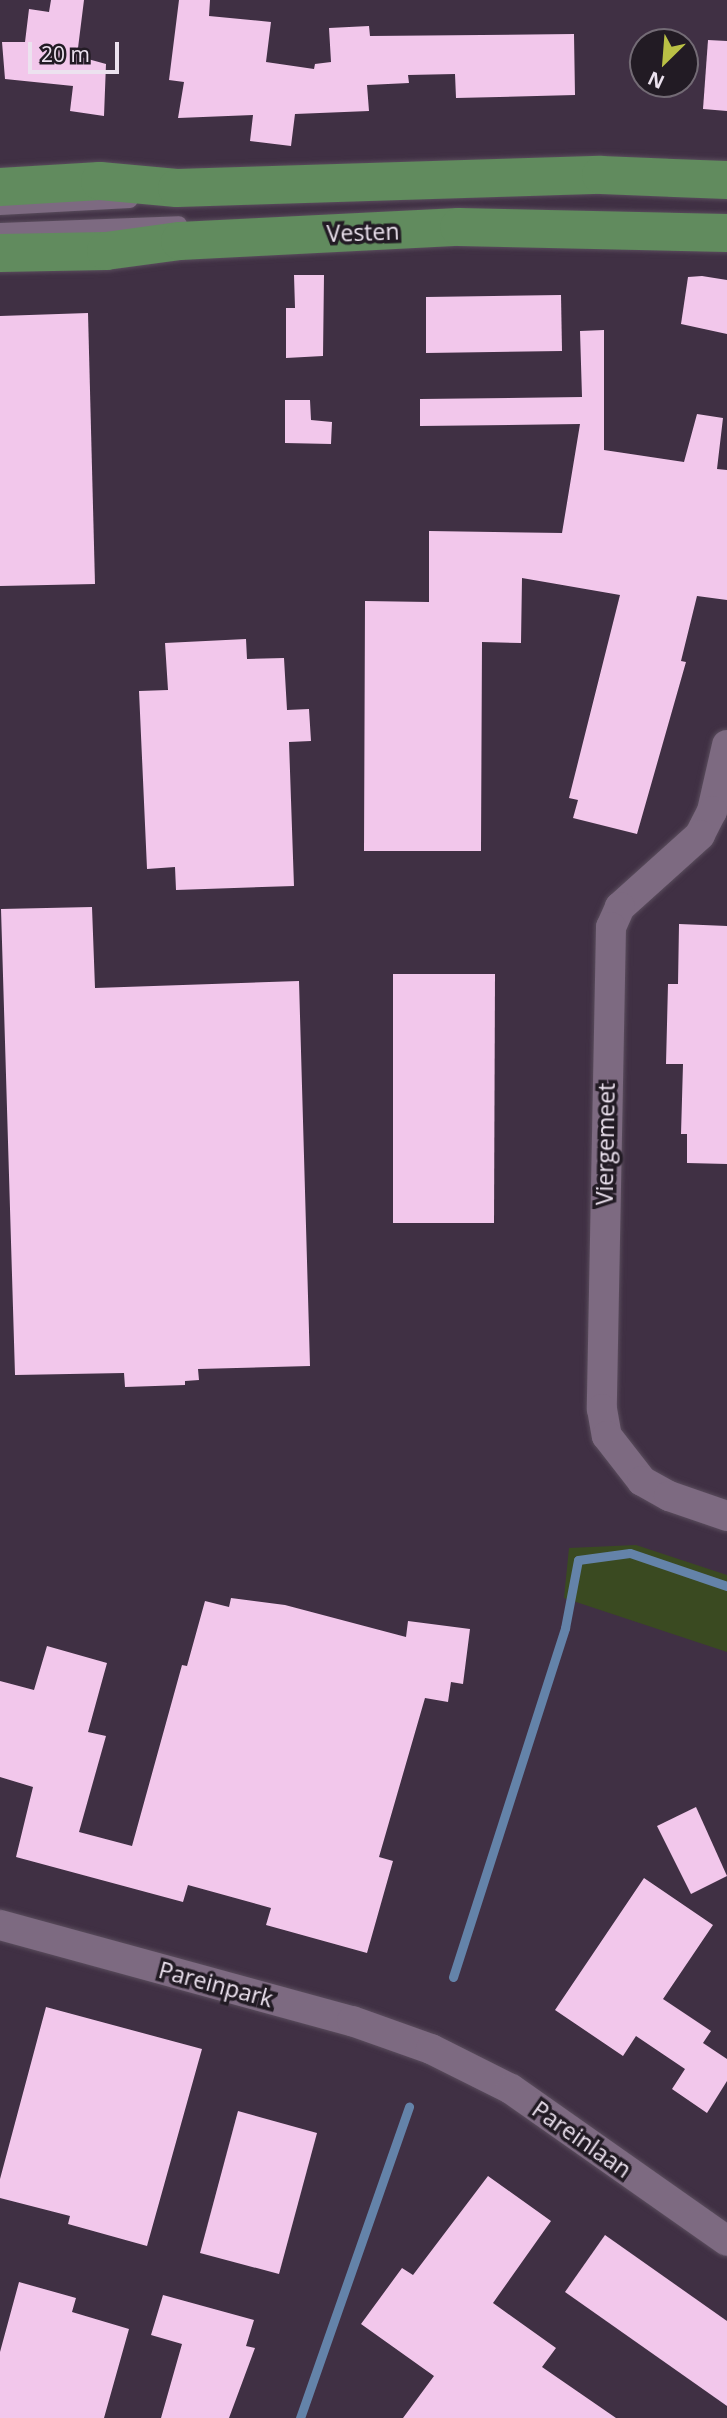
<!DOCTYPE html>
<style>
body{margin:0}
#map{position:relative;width:727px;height:2418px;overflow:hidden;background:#403044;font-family:"Open Sans",sans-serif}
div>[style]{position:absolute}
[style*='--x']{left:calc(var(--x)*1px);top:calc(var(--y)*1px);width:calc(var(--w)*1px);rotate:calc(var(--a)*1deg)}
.green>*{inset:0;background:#3a4a21}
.stream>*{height:9px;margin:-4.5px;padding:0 4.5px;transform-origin:4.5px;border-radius:4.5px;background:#6483a9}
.building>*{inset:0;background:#f2c7eb}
.roads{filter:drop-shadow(0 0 2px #5a4d5d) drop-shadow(0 0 2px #5a4d5d)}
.service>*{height:16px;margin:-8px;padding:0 8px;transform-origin:8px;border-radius:8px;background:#7d6a81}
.minor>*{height:30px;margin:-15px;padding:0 15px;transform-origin:15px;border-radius:15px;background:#7d6a81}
.primary>*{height:38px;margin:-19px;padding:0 19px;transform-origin:19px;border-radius:19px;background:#618b5e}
span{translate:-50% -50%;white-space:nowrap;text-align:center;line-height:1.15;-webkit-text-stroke:7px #221b24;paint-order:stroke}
.street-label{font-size:23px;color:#ece2ef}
.north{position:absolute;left:629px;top:28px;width:70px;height:70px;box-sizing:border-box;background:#221b24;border:2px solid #736b75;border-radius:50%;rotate:205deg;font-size:19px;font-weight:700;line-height:28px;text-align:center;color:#ece2ef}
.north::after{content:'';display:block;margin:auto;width:24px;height:32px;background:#bac045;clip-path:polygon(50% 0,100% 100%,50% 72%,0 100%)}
.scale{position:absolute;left:28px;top:42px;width:91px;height:32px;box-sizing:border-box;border:4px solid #ece2ef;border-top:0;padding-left:9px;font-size:21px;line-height:24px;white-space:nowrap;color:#ece2ef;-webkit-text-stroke:5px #221b24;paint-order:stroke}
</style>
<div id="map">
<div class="green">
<i style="clip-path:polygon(636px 1545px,727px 1575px,727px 1652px,564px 1598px,569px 1548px)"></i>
</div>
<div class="stream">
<i style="--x:453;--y:1977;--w:367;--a:-72.2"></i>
<i style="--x:565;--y:1628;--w:69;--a:-79.2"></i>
<i style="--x:578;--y:1560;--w:52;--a:-7.7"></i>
<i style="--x:630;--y:1553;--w:102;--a:18.8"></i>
<i style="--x:300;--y:2418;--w:330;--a:-70.7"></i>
</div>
<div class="building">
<i style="clip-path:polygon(51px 0,84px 0,77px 56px,106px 64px,104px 116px,70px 111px,73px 86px,5px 79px,2px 42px,25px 42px,29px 9px,49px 12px)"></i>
<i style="clip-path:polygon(179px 0,210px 0,209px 16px,271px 22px,266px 62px,314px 69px,315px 64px,331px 62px,329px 28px,369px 26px,370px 36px,574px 34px,575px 95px,456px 98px,455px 74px,408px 75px,409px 83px,367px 85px,369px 111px,295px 114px,291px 146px,250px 141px,253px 115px,178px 118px,184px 82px,169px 80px)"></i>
<i style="clip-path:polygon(708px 40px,727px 41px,727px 111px,703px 109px)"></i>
<i style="clip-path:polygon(294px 275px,324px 275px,323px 356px,286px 358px,286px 308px,295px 308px)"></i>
<i style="clip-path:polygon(702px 276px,727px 280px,727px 334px,681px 324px,688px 277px)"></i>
<i style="clip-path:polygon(561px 295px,562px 351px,426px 353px,426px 297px)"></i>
<i style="clip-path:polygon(88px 313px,95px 584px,0 586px,0 316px)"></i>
<i style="clip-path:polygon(604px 330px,604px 450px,684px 462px,697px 414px,723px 418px,717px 469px,727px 470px,727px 600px,697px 596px,681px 661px,686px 662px,637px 834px,573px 818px,578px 800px,569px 798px,620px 595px,522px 578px,521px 643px,482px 642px,481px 851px,364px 851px,365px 601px,429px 602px,429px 531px,562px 533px,580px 424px,420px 426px,420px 399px,582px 397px,580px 331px)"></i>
<i style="clip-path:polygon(285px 400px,310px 400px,311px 420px,332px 422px,331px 444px,285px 443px)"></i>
<i style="clip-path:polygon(246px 639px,247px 659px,284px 658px,287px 710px,309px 709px,311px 741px,289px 742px,294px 886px,176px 890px,175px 867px,147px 869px,139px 691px,168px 690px,165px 643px)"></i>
<i style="clip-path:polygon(92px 907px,95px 988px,299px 981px,310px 1366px,198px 1369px,199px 1380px,185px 1381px,185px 1385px,125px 1387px,124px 1373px,15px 1375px,1px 909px)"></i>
<i style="clip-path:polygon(679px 924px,727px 926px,727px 1164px,687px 1163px,687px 1134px,681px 1134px,683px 1064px,666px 1064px,668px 984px,678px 984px)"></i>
<i style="clip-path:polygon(393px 974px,495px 974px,494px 1223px,393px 1223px)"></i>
<i style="clip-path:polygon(231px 1598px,285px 1605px,406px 1637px,408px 1621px,470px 1629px,463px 1684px,451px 1682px,448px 1702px,425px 1698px,379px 1857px,393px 1861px,367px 1953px,266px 1925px,271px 1908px,188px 1885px,183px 1902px,16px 1857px,33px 1787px,0 1777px,0 1681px,34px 1690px,47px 1646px,107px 1663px,88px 1732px,106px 1736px,79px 1832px,132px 1846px,182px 1665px,187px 1666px,205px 1601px,229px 1607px)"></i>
<i style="clip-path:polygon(696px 1807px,727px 1876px,691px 1894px,657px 1826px)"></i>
<i style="clip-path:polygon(644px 1878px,713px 1925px,663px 1999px,711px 2031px,703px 2043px,727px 2059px,727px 2081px,707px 2113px,672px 2089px,685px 2069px,636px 2036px,623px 2056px,555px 2010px)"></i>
<i style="clip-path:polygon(46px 2007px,202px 2049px,147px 2246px,68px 2224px,70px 2216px,0 2198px,0 2179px)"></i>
<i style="clip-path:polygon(238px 2111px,317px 2133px,279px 2274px,200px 2253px)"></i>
<i style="clip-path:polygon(488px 2176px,551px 2221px,493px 2303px,556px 2348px,542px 2367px,616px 2418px,403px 2418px,434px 2376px,361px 2324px,402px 2268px,413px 2275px)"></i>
<i style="clip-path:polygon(605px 2235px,727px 2321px,727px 2406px,565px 2292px)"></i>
<i style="clip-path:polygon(19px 2282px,76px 2298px,72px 2312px,129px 2329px,104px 2418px,0 2418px,0 2352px)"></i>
<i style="clip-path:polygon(163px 2295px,254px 2320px,246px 2346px,255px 2348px,229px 2418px,161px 2418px,182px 2344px,151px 2335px)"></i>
</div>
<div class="roads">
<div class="service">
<i style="--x:0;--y:207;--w:130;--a:-3.1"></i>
<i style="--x:0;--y:231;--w:179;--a:-2.2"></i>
</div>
<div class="minor">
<i style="--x:727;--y:745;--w:68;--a:102.8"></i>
<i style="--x:712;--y:811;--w:27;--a:117"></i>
<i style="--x:700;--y:835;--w:108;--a:138"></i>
<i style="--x:620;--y:907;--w:22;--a:114"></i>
<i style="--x:611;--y:927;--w:482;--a:91.1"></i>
<i style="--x:602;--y:1409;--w:27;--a:80"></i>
<i style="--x:607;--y:1436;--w:57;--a:52.1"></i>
<i style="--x:642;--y:1481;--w:31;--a:29"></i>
<i style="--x:669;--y:1496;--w:61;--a:19"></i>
<i style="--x:0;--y:1925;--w:365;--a:15.3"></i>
<i style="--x:352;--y:2021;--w:84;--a:19.5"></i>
<i style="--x:431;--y:2049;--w:89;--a:26.6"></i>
<i style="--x:511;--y:2089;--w:264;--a:35.1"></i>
</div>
<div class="primary">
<i style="--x:0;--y:187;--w:100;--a:-3.4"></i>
<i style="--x:100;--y:181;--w:77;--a:5.2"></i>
<i style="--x:177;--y:188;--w:424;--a:-1.8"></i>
<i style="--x:601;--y:175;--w:126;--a:2.3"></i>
<i style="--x:0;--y:253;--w:106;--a:-1.1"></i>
<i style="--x:106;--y:251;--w:75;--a:-7.7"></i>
<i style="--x:180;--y:241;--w:279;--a:-2.9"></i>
<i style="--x:459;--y:227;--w:268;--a:1.3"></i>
</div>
</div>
<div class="street-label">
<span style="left:363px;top:232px;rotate:-2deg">Vesten</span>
<span style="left:605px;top:1144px;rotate:-89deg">Viergemeet</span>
<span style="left:216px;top:1984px;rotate:15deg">Pareinpark</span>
<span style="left:582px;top:2139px;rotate:35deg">Pareinlaan</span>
</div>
<div class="north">N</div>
<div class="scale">20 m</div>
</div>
